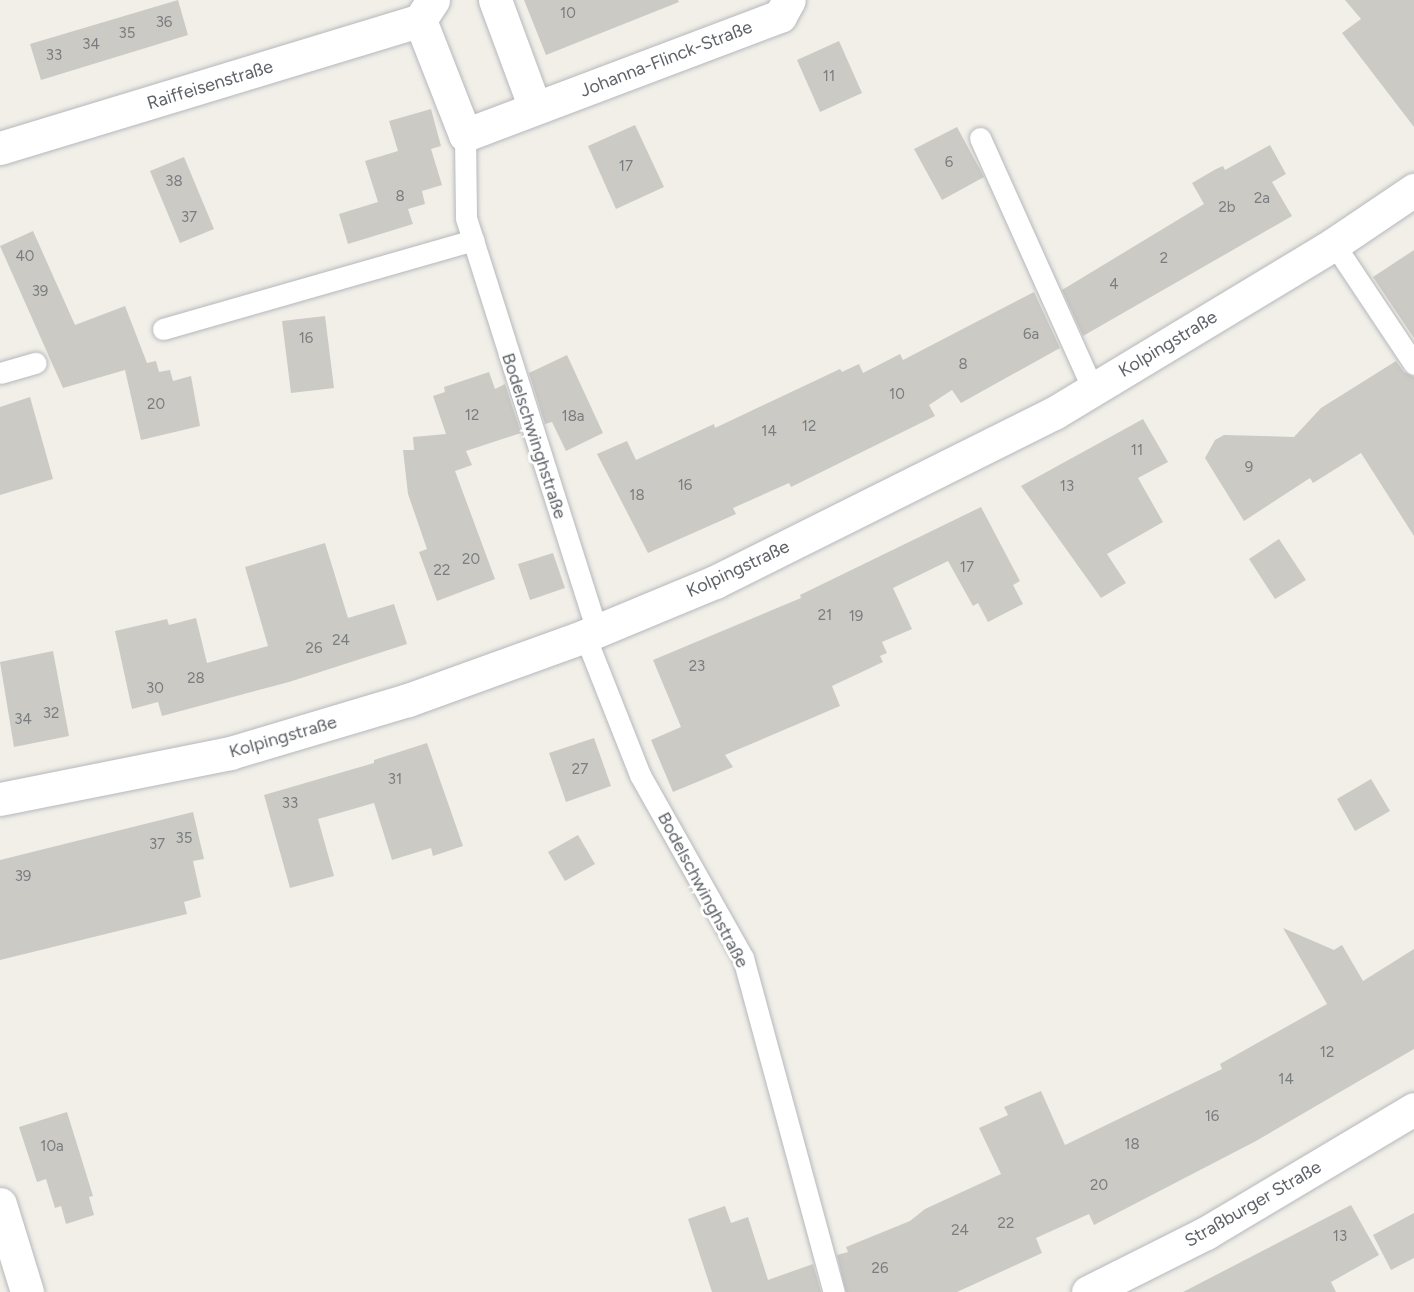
<!DOCTYPE html>
<meta charset="utf-8">
<style>
body{margin:0}
#map{position:relative;width:1414px;height:1292px;overflow:hidden;background:#f1efe8;font-family:Figtree,sans-serif}
div>[style]{position:absolute}
[style*='--x']{left:calc(var(--x)*1px);top:calc(var(--y)*1px);width:calc(var(--w)*1px);rotate:calc(var(--a)*1deg)}
.building>*{inset:0;background:#cccac5}
.roads{filter:drop-shadow(0 0 2px #b5b8bc) drop-shadow(0 0 2px #b5b8bc)}
.service>*{height:21px;margin:-10.5px;padding:0 10.5px;transform-origin:10.5px;border-radius:10.5px;background:#fff}
.minor>*{height:33px;margin:-16.5px;padding:0 16.5px;transform-origin:16.5px;border-radius:16.5px;background:#fff}
span{translate:-50% -50%;white-space:nowrap;text-align:center;line-height:1.15;-webkit-text-stroke:6px #fff;paint-order:stroke}
.number-label{font-size:15px;color:#7a7d7f}
.number-label span{-webkit-text-stroke-width:0}
.street-label{font-size:18px;color:#5f6368}
</style>
<div id="map">
<div class="building">
<i style="clip-path:polygon(178px 0,188px 35px,41px 80px,30px 44px)"></i>
<i style="clip-path:polygon(524px 0,678px 0,679px 2px,546px 55px)"></i>
<i style="clip-path:polygon(1345px 0,1414px 0,1414px 127px,1342px 33px,1361px 19px)"></i>
<i style="clip-path:polygon(839px 41px,862px 93px,820px 112px,797px 60px)"></i>
<i style="clip-path:polygon(431px 109px,441px 146px,431px 149px,442px 185px,422px 191px,425px 204px,408px 209px,413px 224px,348px 244px,339px 214px,378px 202px,365px 161px,398px 151px,389px 121px)"></i>
<i style="clip-path:polygon(635px 125px,664px 187px,616px 209px,588px 146px)"></i>
<i style="clip-path:polygon(957px 127px,984px 177px,942px 200px,914px 149px)"></i>
<i style="clip-path:polygon(1270px 145px,1286px 174px,1272px 182px,1292px 216px,1083px 336px,1062px 290px,1204px 204px,1192px 183px,1216px 169px,1223px 166px,1225px 170px)"></i>
<i style="clip-path:polygon(184px 157px,214px 229px,180px 243px,150px 171px)"></i>
<i style="clip-path:polygon(33px 231px,75px 325px,125px 306px,147px 363px,156px 361px,159px 372px,170px 370px,173px 381px,191px 376px,200px 426px,141px 440px,125px 370px,63px 388px,0 246px)"></i>
<i style="clip-path:polygon(1414px 250px,1414px 338px,1373px 277px)"></i>
<i style="clip-path:polygon(1034px 292px,1060px 348px,961px 403px,952px 390px,929px 405px,935px 416px,791px 487px,789px 483px,733px 508px,736px 514px,648px 553px,597px 454px,627px 441px,636px 460px,714px 424px,715px 428px,840px 369px,842px 372px,859px 364px,863px 373px,900px 354px,903px 360px)"></i>
<i style="clip-path:polygon(325px 316px,334px 388px,291px 393px,282px 321px)"></i>
<i style="clip-path:polygon(567px 355px,603px 433px,566px 451px,552px 422px,545px 424px,529px 373px)"></i>
<i style="clip-path:polygon(1396px 361px,1404px 372px,1414px 377px,1414px 536px,1361px 453px,1313px 483px,1310px 478px,1244px 521px,1205px 458px,1215px 440px,1224px 435px,1294px 437px,1321px 408px)"></i>
<i style="clip-path:polygon(489px 372px,495px 389px,505px 384px,521px 433px,466px 451px,472px 465px,455px 471px,495px 579px,437px 601px,419px 552px,427px 549px,408px 494px,403px 450px,414px 450px,413px 437px,446px 434px,433px 396px,445px 392px,444px 387px)"></i>
<i style="clip-path:polygon(30px 397px,53px 479px,0 495px,0 407px)"></i>
<i style="clip-path:polygon(1143px 419px,1168px 462px,1138px 478px,1163px 522px,1107px 554px,1126px 583px,1101px 598px,1021px 486px)"></i>
<i style="clip-path:polygon(981px 507px,1020px 581px,1013px 585px,1023px 604px,988px 622px,978px 603px,973px 606px,948px 561px,893px 588px,912px 629px,882px 642px,887px 653px,880px 656px,883px 662px,832px 686px,840px 706px,725px 755px,733px 767px,673px 792px,651px 740px,681px 727px,653px 660px,801px 598px,800px 595px)"></i>
<i style="clip-path:polygon(1279px 539px,1306px 580px,1275px 599px,1249px 559px)"></i>
<i style="clip-path:polygon(325px 543px,348px 618px,394px 604px,407px 644px,289px 682px,162px 716px,158px 702px,132px 709px,115px 631px,167px 619px,169px 625px,196px 618px,207px 663px,268px 646px,245px 567px)"></i>
<i style="clip-path:polygon(553px 553px,565px 588px,530px 600px,518px 564px)"></i>
<i style="clip-path:polygon(53px 651px,69px 736px,14px 747px,0 662px)"></i>
<i style="clip-path:polygon(594px 738px,611px 786px,566px 802px,549px 753px)"></i>
<i style="clip-path:polygon(427px 743px,463px 846px,433px 856px,431px 848px,392px 860px,374px 803px,318px 819px,334px 876px,290px 888px,264px 795px,374px 763px,374px 760px)"></i>
<i style="clip-path:polygon(1371px 779px,1390px 811px,1355px 831px,1337px 799px)"></i>
<i style="clip-path:polygon(193px 812px,204px 859px,193px 861px,201px 897px,184px 902px,187px 914px,0 960px,0 860px)"></i>
<i style="clip-path:polygon(578px 835px,595px 864px,565px 881px,548px 852px)"></i>
<i style="clip-path:polygon(1283px 928px,1334px 950px,1342px 945px,1363px 981px,1414px 949px,1414px 1049px,1256px 1141px,1094px 1225px,1089px 1214px,1036px 1238px,1042px 1253px,957px 1292px,846px 1292px,837px 1255px,848px 1252px,846px 1247px,910px 1221px,925px 1209px,1001px 1174px,979px 1128px,1008px 1115px,1004px 1107px,1041px 1091px,1065px 1145px,1222px 1069px,1220px 1064px,1327px 1004px)"></i>
<i style="clip-path:polygon(67px 1112px,93px 1196px,89px 1197px,94px 1215px,66px 1224px,61px 1206px,55px 1208px,46px 1179px,37px 1182px,19px 1127px)"></i>
<i style="clip-path:polygon(1351px 1205px,1379px 1255px,1331px 1282px,1336px 1292px,1183px 1292px)"></i>
<i style="clip-path:polygon(725px 1206px,731px 1223px,748px 1217px,768px 1280px,813px 1264px,821px 1292px,712px 1292px,688px 1219px)"></i>
<i style="clip-path:polygon(1414px 1213px,1414px 1258px,1391px 1270px,1373px 1235px)"></i>
</div>
<div class="roads">
<div class="service">
<i style="--x:465;--y:135;--w:83;--a:89.3"></i>
<i style="--x:466;--y:218;--w:433;--a:72.4"></i>
<i style="--x:980;--y:138;--w:276;--a:65.8"></i>
<i style="--x:1334;--y:244;--w:144;--a:56.3"></i>
<i style="--x:163;--y:329;--w:323;--a:-16"></i>
<i style="--x:0;--y:373;--w:37;--a:-16"></i>
<i style="--x:585;--y:636;--w:149;--a:68.4"></i>
<i style="--x:640;--y:775;--w:210;--a:60.6"></i>
<i style="--x:743;--y:958;--w:346;--a:74.8"></i>
</div>
<div class="minor">
<i style="--x:433;--y:0;--w:24;--a:123"></i>
<i style="--x:420;--y:20;--w:123;--a:68.6"></i>
<i style="--x:465;--y:135;--w:337;--a:-20.7"></i>
<i style="--x:780;--y:16;--w:18;--a:-61"></i>
<i style="--x:495;--y:0;--w:115;--a:69.7"></i>
<i style="--x:0;--y:148;--w:439;--a:-16.9"></i>
<i style="--x:0;--y:799;--w:235;--a:-11.3"></i>
<i style="--x:230;--y:753;--w:186;--a:-16.6"></i>
<i style="--x:408;--y:700;--w:188;--a:-19.9"></i>
<i style="--x:585;--y:636;--w:141;--a:-22.6"></i>
<i style="--x:715;--y:582;--w:379;--a:-26.5"></i>
<i style="--x:1054;--y:413;--w:327;--a:-31.1"></i>
<i style="--x:1334;--y:244;--w:97;--a:-34"></i>
<i style="--x:0;--y:1204;--w:92;--a:72.9"></i>
<i style="--x:1088;--y:1292;--w:132;--a:-26.6"></i>
<i style="--x:1206;--y:1233;--w:242;--a:-30.8"></i>
</div>
</div>
<div class="number-label">
<span style="left:568px;top:14px">10</span>
<span style="left:164px;top:23px">36</span>
<span style="left:127px;top:34px">35</span>
<span style="left:91px;top:45px">34</span>
<span style="left:54px;top:56px">33</span>
<span style="left:829px;top:77px">11</span>
<span style="left:949px;top:163px">6</span>
<span style="left:626px;top:167px">17</span>
<span style="left:174px;top:182px">38</span>
<span style="left:400px;top:197px">8</span>
<span style="left:1262px;top:199px">2a</span>
<span style="left:1227px;top:208px">2b</span>
<span style="left:189px;top:218px">37</span>
<span style="left:25px;top:257px">40</span>
<span style="left:1164px;top:259px">2</span>
<span style="left:1114px;top:285px">4</span>
<span style="left:40px;top:292px">39</span>
<span style="left:1031px;top:335px">6a</span>
<span style="left:306px;top:339px">16</span>
<span style="left:963px;top:365px">8</span>
<span style="left:897px;top:395px">10</span>
<span style="left:156px;top:405px">20</span>
<span style="left:472px;top:416px">12</span>
<span style="left:573px;top:417px">18a</span>
<span style="left:809px;top:427px">12</span>
<span style="left:769px;top:432px">14</span>
<span style="left:1137px;top:451px">11</span>
<span style="left:1249px;top:468px">9</span>
<span style="left:685px;top:486px">16</span>
<span style="left:1067px;top:487px">13</span>
<span style="left:637px;top:496px">18</span>
<span style="left:471px;top:560px">20</span>
<span style="left:967px;top:568px">17</span>
<span style="left:442px;top:571px">22</span>
<span style="left:825px;top:616px">21</span>
<span style="left:856px;top:617px">19</span>
<span style="left:341px;top:641px">24</span>
<span style="left:314px;top:649px">26</span>
<span style="left:697px;top:667px">23</span>
<span style="left:196px;top:679px">28</span>
<span style="left:155px;top:689px">30</span>
<span style="left:51px;top:714px">32</span>
<span style="left:23px;top:720px">34</span>
<span style="left:580px;top:770px">27</span>
<span style="left:395px;top:780px">31</span>
<span style="left:290px;top:804px">33</span>
<span style="left:184px;top:839px">35</span>
<span style="left:157px;top:845px">37</span>
<span style="left:23px;top:877px">39</span>
<span style="left:1327px;top:1053px">12</span>
<span style="left:1286px;top:1080px">14</span>
<span style="left:1212px;top:1117px">16</span>
<span style="left:1132px;top:1145px">18</span>
<span style="left:52px;top:1147px">10a</span>
<span style="left:1099px;top:1186px">20</span>
<span style="left:1006px;top:1224px">22</span>
<span style="left:960px;top:1231px">24</span>
<span style="left:1340px;top:1237px">13</span>
<span style="left:880px;top:1269px">26</span>
</div>
<div class="street-label">
<span style="left:666px;top:59px;rotate:-21deg">Johanna-Flinck-Straße</span>
<span style="left:210px;top:85px;rotate:-17deg">Raiffeisenstraße</span>
<span style="left:1168px;top:344px;rotate:-31deg">Kolpingstraße</span>
<span style="left:534px;top:436px;rotate:72deg">Bodelschwinghstraße</span>
<span style="left:738px;top:569px;rotate:-25deg">Kolpingstraße</span>
<span style="left:283px;top:737px;rotate:-16deg">Kolpingstraße</span>
<span style="left:703px;top:890px;rotate:62deg">Bodelschwinghstraße</span>
<span style="left:1253px;top:1204px;rotate:-30deg">Straßburger Straße</span>
</div>
</div>
